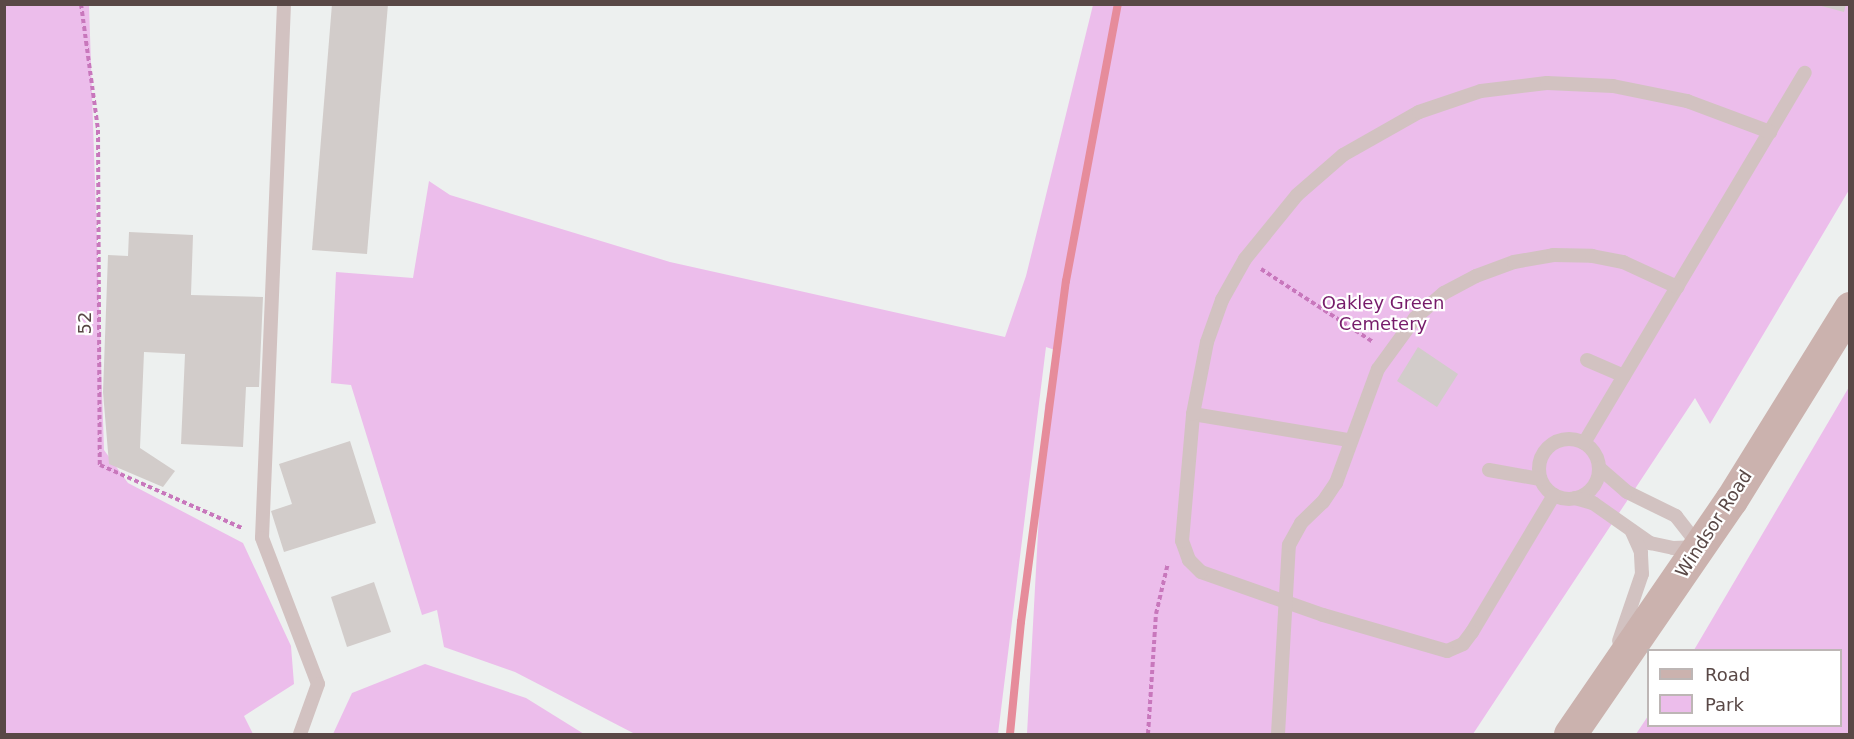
<!DOCTYPE html>
<style>
body{margin:0}
#map{position:relative;width:1854px;height:739px;overflow:hidden;background:#edf0ef;font-family:"DejaVu Sans",sans-serif}
div>[style]{position:absolute}
[style*='--x']{left:calc(var(--x)*1px);top:calc(var(--y)*1px);width:calc(var(--w)*1px);rotate:calc(var(--a)*1deg)}
.green>*{inset:0;background:#ecbdeb}
.stream>*{height:8px;margin:-4px;padding:0 4px;transform-origin:4px;border-radius:4px;background:#e68c9b}
.building>*{inset:0;background:#d2ccca}
.path>*{height:4px;margin-top:-2px;transform-origin:0;background:repeating-linear-gradient(90deg,#c877bc 0 4.5px,transparent 0 7.5px)}
.service>*{height:14px;margin:-7px;padding:0 7px;transform-origin:7px;border-radius:7px;background:#d2c2c1}
.service>.ring{margin:-7px;padding:0;box-sizing:content-box;background:none;border:14px solid #d2c2c1;border-radius:50%}
.primary>*{height:33px;margin:-16.5px;padding:0 16.5px;transform-origin:16.5px;border-radius:16.5px;background:#cbb2ae}
span{translate:-50% -50%;white-space:nowrap;text-align:center;line-height:1.15;-webkit-text-stroke:4.5px #fff;paint-order:stroke}
.park-label{font-size:18px;color:#761b6a}
.street-label{font-size:18px;color:#594846}
.frame{position:absolute;inset:0;border:6px solid #594846;pointer-events:none}
.legend{position:absolute;left:1647px;top:649px;width:195px;height:78px;box-sizing:border-box;background:#fff;border:2px solid #bdb6b5;margin:0;padding:8px 10px;list-style:none;font-size:18px;color:#594846}
.legend li{display:flex;align-items:center;gap:12px;height:30px}
.legend b{width:30px;border:2px solid #bdb6b5}
</style>
<div id="map">
<div class="green">
<i style="clip-path:polygon(4px 5px,89px 5px,104px 450px,128px 483px,243px 543px,291px 646px,294px 684px,244px 716px,253px 734px,5px 734px)"></i>
<i style="clip-path:polygon(1093px 5px,1849px 5px,1849px 190px,1710px 424px,1695px 398px,1473px 734px,1027px 734px,1045px 405px,1058px 351px,1046px 347px,998px 734px,635px 734px,515px 672px,444px 647px,437px 610px,422px 615px,351px 385px,331px 383px,336px 272px,413px 278px,429px 181px,450px 195px,670px 262px,1005px 337px,1026px 276px)"></i>
<i style="clip-path:polygon(1849px 387px,1849px 734px,1636px 734px,1648px 716px,1648px 726px,1840px 726px,1840px 650px,1694px 650px)"></i>
<i style="clip-path:polygon(425px 664px,526px 698px,584px 734px,333px 734px,352px 693px)"></i>
</div>
<div class="stream">
<i style="--x:1010;--y:734;--w:113;--a:-84.4"></i>
<i style="--x:1021;--y:622;--w:344;--a:-82.5"></i>
<i style="--x:1066;--y:281;--w:282;--a:-79.4"></i>
</div>
<div class="building">
<i style="clip-path:polygon(332px 4px,388px 4px,367px 254px,312px 250px)"></i>
<i style="clip-path:polygon(1814px 4px,1846px 4px,1844px 12px)"></i>
<i style="clip-path:polygon(129px 232px,193px 235px,191px 295px,263px 297px,259px 387px,246px 387px,243px 447px,181px 444px,185px 354px,144px 352px,140px 448px,175px 471px,163px 487px,109px 464px,103px 392px,108px 255px,128px 256px)"></i>
<i style="clip-path:polygon(1418px 347px,1458px 374px,1437px 407px,1397px 381px)"></i>
<i style="clip-path:polygon(350px 441px,376px 523px,284px 552px,271px 511px,292px 504px,279px 464px)"></i>
<i style="clip-path:polygon(374px 582px,391px 632px,347px 647px,331px 597px)"></i>
</div>
<div class="path">
<i style="--x:81;--y:4;--w:127;--a:82.3"></i>
<i style="--x:98;--y:130;--w:335;--a:89.7"></i>
<i style="--x:100;--y:465;--w:155;--a:23.9"></i>
<i style="--x:1261;--y:269;--w:134;--a:33.1"></i>
<i style="--x:1148;--y:734;--w:120;--a:-86.2"></i>
<i style="--x:1156;--y:614;--w:52;--a:-76.8"></i>
</div>
<div class="service">
<i style="--x:284;--y:4;--w:534;--a:92.36"></i>
<i style="--x:262;--y:538;--w:156;--a:69"></i>
<i style="--x:318;--y:684;--w:53;--a:109.8"></i>
<i style="--x:1587;--y:360;--w:40;--a:23.4"></i>
<i style="--x:1193;--y:414;--w:158;--a:9.5"></i>
<i class="ring" style="left:1539px;top:439px;width:46px;height:46px"></i>
<i style="--x:1584;--y:443;--w:431;--a:-59.2"></i>
<i style="--x:1489;--y:470;--w:52;--a:10"></i>
<i style="--x:1554;--y:495;--w:160;--a:120.9"></i>
<i style="--x:1472;--y:632;--w:15;--a:127"></i>
<i style="--x:1463;--y:644;--w:17;--a:156"></i>
<i style="--x:1447;--y:651;--w:129;--a:-163.8"></i>
<i style="--x:1323;--y:615;--w:129;--a:-160.6"></i>
<i style="--x:1201;--y:572;--w:17;--a:-135"></i>
<i style="--x:1189;--y:560;--w:20;--a:-110"></i>
<i style="--x:1182;--y:541;--w:127;--a:-85"></i>
<i style="--x:1193;--y:414;--w:73;--a:-79"></i>
<i style="--x:1207;--y:342;--w:45;--a:-70.3"></i>
<i style="--x:1222;--y:300;--w:47;--a:-60.7"></i>
<i style="--x:1245;--y:259;--w:82;--a:-50.9"></i>
<i style="--x:1297;--y:195;--w:61;--a:-41"></i>
<i style="--x:1343;--y:155;--w:87;--a:-29.5"></i>
<i style="--x:1419;--y:112;--w:65;--a:-18.7"></i>
<i style="--x:1481;--y:91;--w:66;--a:-6.9"></i>
<i style="--x:1547;--y:83;--w:66;--a:2.6"></i>
<i style="--x:1613;--y:86;--w:76;--a:11.5"></i>
<i style="--x:1687;--y:101;--w:89;--a:20.5"></i>
<i style="--x:1575;--y:498;--w:19;--a:16"></i>
<i style="--x:1593;--y:503;--w:70;--a:35.1"></i>
<i style="--x:1650;--y:543;--w:24;--a:12"></i>
<i style="--x:1673;--y:548;--w:27;--a:-2"></i>
<i style="--x:1700;--y:547;--w:39;--a:-128"></i>
<i style="--x:1676;--y:516;--w:55;--a:-153.9"></i>
<i style="--x:1627;--y:492;--w:37;--a:-139"></i>
<i style="--x:1619;--y:641;--w:71;--a:-71.1"></i>
<i style="--x:1642;--y:574;--w:22;--a:-93"></i>
<i style="--x:1641;--y:552;--w:22;--a:-114"></i>
<i style="--x:1278;--y:734;--w:189;--a:-86.7"></i>
<i style="--x:1289;--y:545;--w:25;--a:-61"></i>
<i style="--x:1301;--y:523;--w:30;--a:-44"></i>
<i style="--x:1323;--y:502;--w:23;--a:-56"></i>
<i style="--x:1336;--y:483;--w:121;--a:-69.8"></i>
<i style="--x:1378;--y:369;--w:63;--a:-54"></i>
<i style="--x:1415;--y:318;--w:38;--a:-41"></i>
<i style="--x:1444;--y:293;--w:36;--a:-28"></i>
<i style="--x:1476;--y:276;--w:40;--a:-20.2"></i>
<i style="--x:1514;--y:262;--w:40;--a:-10"></i>
<i style="--x:1553;--y:255;--w:39;--a:1"></i>
<i style="--x:1592;--y:256;--w:32;--a:11"></i>
<i style="--x:1623;--y:262;--w:60;--a:24.8"></i>
</div>
<div class="primary">
<i style="--x:1570;--y:734;--w:284;--a:-55.5"></i>
<i style="--x:1731;--y:500;--w:226;--a:-58.2"></i>
</div>
<div class="park-label">
<span style="left:1383px;top:314px">Oakley Green<br>Cemetery</span>
</div>
<div class="street-label">
<span style="left:85px;top:323px;rotate:-90deg">52</span>
<span style="left:1714px;top:524px;rotate:-57deg">Windsor Road</span>
</div>
<div class="frame"></div>
<ul class="legend">
<li><b style="height:8px;background:#cbb2ae"></b>Road</li>
<li><b style="height:16px;background:#ecbdeb"></b>Park</li>
</ul>
</div>
